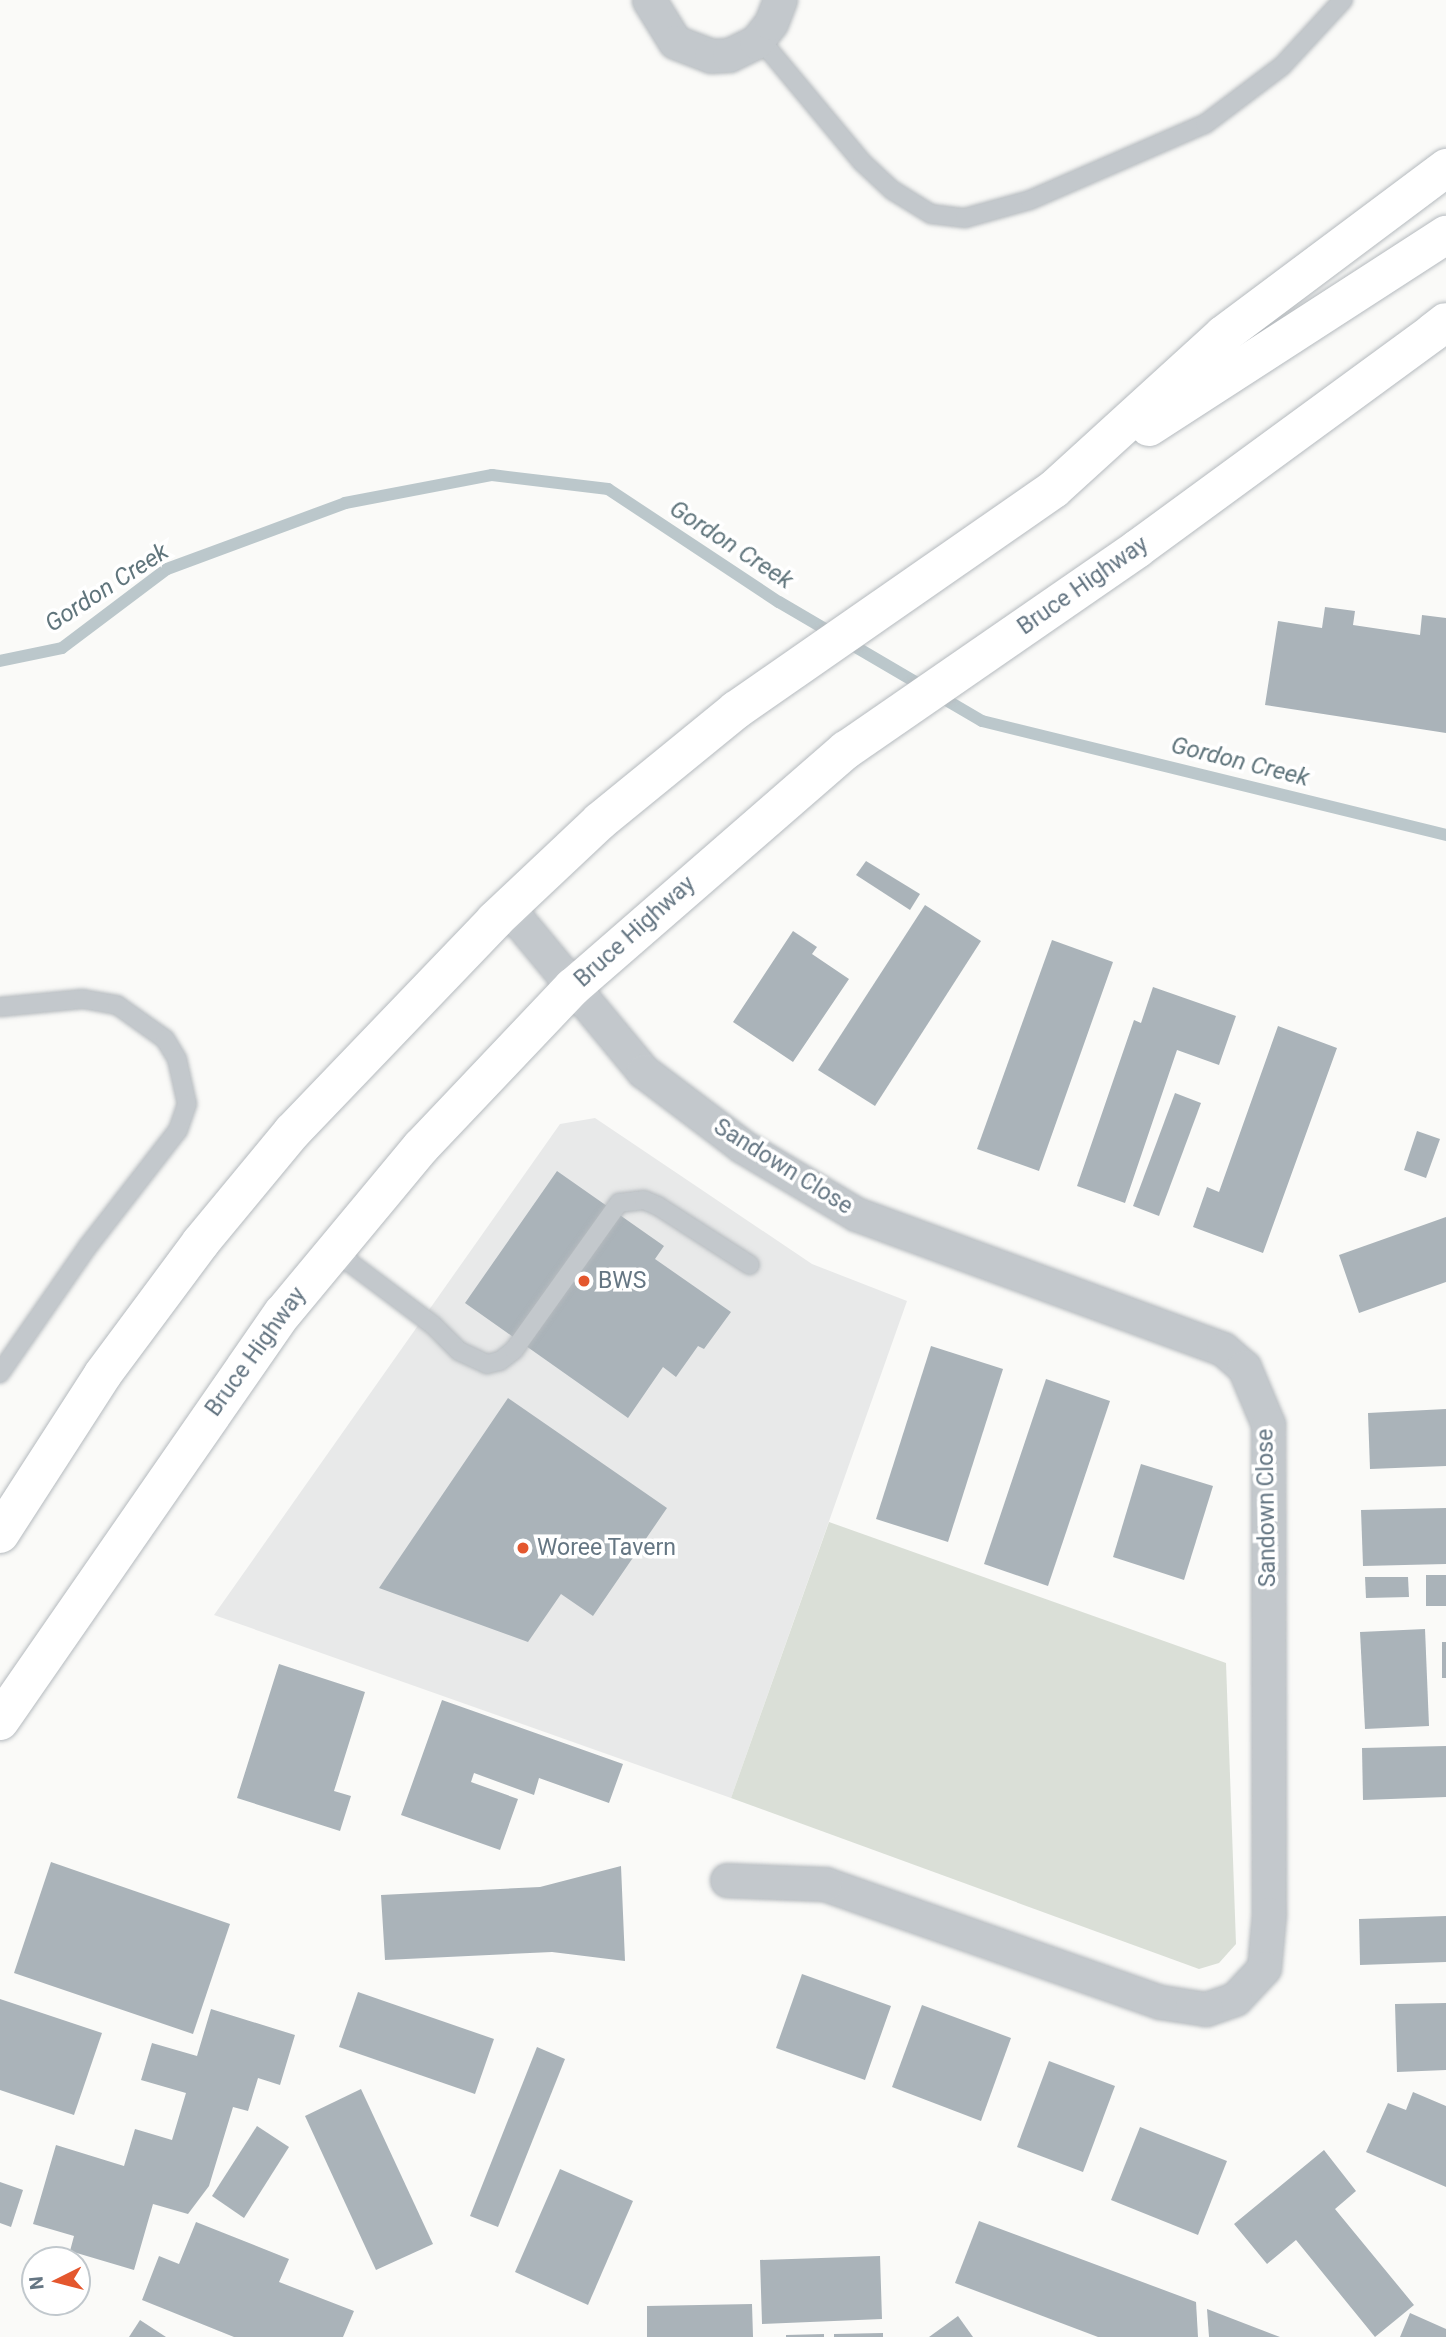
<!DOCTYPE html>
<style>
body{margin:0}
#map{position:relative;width:1446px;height:2337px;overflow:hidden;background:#fafaf8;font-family:Roboto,sans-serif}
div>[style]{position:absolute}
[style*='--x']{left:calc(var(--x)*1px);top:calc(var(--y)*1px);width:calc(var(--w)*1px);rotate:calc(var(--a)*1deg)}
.built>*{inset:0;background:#e8e9e9}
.green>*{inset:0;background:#dadfd7}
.stream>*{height:12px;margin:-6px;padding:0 6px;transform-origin:6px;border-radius:6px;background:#bbc7cb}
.building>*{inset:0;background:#aab3b9}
.roads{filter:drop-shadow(0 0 2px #b5babe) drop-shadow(0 0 2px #b5babe)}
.lane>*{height:18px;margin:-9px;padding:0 9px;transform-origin:9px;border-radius:9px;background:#c3c8cc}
.street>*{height:33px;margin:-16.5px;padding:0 16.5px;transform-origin:16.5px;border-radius:16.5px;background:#c3c8cc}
.primary>*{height:38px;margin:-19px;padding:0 19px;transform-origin:19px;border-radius:19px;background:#fff}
.highway>*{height:38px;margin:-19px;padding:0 19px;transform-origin:19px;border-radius:19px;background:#fff}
.dots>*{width:19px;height:19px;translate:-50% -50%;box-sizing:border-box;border:4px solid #fff;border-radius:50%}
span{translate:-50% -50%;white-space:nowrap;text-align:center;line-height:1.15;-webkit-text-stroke:7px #fff;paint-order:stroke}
.street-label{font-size:23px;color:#657683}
.poi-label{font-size:23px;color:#657683}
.left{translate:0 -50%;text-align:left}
.water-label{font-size:24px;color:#60757c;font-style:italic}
.north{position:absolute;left:21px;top:2246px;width:70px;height:70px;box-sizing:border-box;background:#fff;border:2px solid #c1c8cd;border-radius:50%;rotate:264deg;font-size:19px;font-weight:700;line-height:28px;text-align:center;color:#657683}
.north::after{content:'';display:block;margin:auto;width:24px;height:32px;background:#e4572e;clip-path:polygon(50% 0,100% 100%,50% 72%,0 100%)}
</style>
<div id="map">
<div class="built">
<i style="clip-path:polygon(595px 1118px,812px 1264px,907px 1301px,731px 1798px,214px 1615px,560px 1124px)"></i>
</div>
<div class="green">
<i style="clip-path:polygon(829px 1522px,1226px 1663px,1236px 1944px,1219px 1963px,1199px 1969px,731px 1798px)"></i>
</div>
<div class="stream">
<i style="--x:0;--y:661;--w:63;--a:-11.8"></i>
<i style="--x:62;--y:648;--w:131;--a:-37"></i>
<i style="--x:167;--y:569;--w:190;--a:-20.3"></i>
<i style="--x:345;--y:503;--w:150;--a:-10.8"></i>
<i style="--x:492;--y:475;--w:117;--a:6.9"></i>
<i style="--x:608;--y:489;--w:205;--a:33.5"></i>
<i style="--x:779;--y:602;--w:235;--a:30.4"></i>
<i style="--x:982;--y:721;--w:478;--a:13.8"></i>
</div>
<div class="building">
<i style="clip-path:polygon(1325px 607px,1355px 611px,1353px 625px,1420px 635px,1422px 615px,1446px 618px,1446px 733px,1265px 705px,1278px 621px,1322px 628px)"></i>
<i style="clip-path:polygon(866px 861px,920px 894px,910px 910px,856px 875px)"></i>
<i style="clip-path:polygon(925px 905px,981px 941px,875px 1106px,818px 1070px)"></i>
<i style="clip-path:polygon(793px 931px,817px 947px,812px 954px,849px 979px,793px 1062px,733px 1022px)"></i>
<i style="clip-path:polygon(1052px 940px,1113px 962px,1039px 1171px,977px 1149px)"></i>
<i style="clip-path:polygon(1153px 987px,1236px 1016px,1219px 1065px,1177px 1050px,1125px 1203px,1077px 1186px,1134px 1020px,1141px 1023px)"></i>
<i style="clip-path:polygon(1278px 1026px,1337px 1048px,1263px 1253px,1193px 1227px,1207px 1187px,1219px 1192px)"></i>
<i style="clip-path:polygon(1175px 1093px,1201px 1103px,1159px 1216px,1133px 1206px)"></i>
<i style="clip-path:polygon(1417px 1131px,1440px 1139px,1426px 1178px,1404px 1170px)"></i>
<i style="clip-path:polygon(557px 1171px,664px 1246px,655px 1259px,731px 1312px,704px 1349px,698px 1346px,676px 1377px,663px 1367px,628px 1418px,465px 1303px)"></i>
<i style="clip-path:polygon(1446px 1217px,1446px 1282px,1359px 1313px,1339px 1255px)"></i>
<i style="clip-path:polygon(931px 1346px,1003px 1369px,948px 1542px,876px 1519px)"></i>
<i style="clip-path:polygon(1046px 1379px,1110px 1401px,1048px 1586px,984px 1564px)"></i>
<i style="clip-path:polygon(508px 1398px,667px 1508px,593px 1616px,561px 1594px,528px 1642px,379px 1588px)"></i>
<i style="clip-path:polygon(1446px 1409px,1446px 1466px,1370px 1469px,1368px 1413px)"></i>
<i style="clip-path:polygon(1141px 1464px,1213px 1486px,1184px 1580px,1113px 1557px)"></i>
<i style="clip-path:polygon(1446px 1508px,1446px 1564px,1363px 1566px,1361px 1510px)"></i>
<i style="clip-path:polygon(1426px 1575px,1446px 1575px,1446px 1606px,1426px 1606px)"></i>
<i style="clip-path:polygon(1365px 1577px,1408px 1577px,1409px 1597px,1366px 1598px)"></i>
<i style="clip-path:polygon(1425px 1629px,1429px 1726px,1365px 1729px,1360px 1632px)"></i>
<i style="clip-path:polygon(1442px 1642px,1446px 1642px,1446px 1678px,1442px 1678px)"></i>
<i style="clip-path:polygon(279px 1664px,365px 1692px,334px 1791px,351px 1796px,340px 1831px,237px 1798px)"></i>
<i style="clip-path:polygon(442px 1700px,623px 1764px,609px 1803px,539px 1778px,534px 1795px,474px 1773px,471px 1782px,518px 1799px,500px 1850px,401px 1815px)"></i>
<i style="clip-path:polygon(1446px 1746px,1446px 1797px,1363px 1800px,1362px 1748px)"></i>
<i style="clip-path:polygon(51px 1862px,230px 1924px,193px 2034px,14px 1973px)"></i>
<i style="clip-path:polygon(621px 1866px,625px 1961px,552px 1952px,385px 1960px,381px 1895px,540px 1887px)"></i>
<i style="clip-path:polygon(1446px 1916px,1446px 1962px,1360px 1965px,1359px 1919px)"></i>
<i style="clip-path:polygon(802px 1974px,891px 2006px,865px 2080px,776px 2048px)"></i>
<i style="clip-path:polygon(358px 1992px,494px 2039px,475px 2094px,339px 2047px)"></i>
<i style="clip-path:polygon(0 1999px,102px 2033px,74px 2115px,0 2090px)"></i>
<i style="clip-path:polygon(1446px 2003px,1446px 2070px,1397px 2072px,1395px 2004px)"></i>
<i style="clip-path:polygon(922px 2005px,1011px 2038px,981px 2121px,892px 2087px)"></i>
<i style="clip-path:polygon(211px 2009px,295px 2035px,280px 2085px,258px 2078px,248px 2111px,233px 2107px,209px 2186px,188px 2214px,153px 2204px,134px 2270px,70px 2251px,74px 2236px,33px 2224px,56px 2145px,124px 2166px,135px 2129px,172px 2140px,186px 2093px,141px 2080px,152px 2043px,197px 2056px)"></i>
<i style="clip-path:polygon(537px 2047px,565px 2059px,498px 2227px,470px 2216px)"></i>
<i style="clip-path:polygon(1049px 2061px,1115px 2086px,1083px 2172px,1017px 2147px)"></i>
<i style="clip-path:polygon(361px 2089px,433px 2244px,376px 2270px,305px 2116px)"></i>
<i style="clip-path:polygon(1413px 2092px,1446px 2106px,1446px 2187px,1366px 2152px,1388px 2103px,1406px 2110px)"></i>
<i style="clip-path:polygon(257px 2126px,289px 2147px,244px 2218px,212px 2196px)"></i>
<i style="clip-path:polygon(1140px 2127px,1227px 2161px,1198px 2235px,1111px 2200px)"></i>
<i style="clip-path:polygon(1324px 2150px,1356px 2191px,1335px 2209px,1414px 2305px,1375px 2337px,1296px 2240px,1267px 2264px,1234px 2224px)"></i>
<i style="clip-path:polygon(560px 2169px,633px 2201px,588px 2305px,515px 2272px)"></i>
<i style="clip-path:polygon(0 2182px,23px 2190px,11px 2227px,0 2223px)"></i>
<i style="clip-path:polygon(979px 2221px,1196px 2302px,1198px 2337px,1098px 2337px,955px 2283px)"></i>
<i style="clip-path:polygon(196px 2222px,289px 2259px,279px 2282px,354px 2311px,343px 2337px,234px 2337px,142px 2300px,159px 2256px,179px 2264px)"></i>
<i style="clip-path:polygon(880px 2256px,882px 2319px,762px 2324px,760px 2260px)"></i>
<i style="clip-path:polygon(752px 2304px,753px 2337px,647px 2337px,647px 2306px)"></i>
<i style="clip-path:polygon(1207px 2309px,1280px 2337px,1209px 2337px)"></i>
<i style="clip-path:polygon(1410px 2313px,1446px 2329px,1446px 2337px,1400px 2337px)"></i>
<i style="clip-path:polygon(958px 2316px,973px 2337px,929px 2337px)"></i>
<i style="clip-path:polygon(140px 2320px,166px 2337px,129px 2337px)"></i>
<i style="clip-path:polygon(883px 2333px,883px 2337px,834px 2337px,834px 2334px)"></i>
<i style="clip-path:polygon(824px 2334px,824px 2337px,786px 2337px,786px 2335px)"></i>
</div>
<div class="roads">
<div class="lane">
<i style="--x:759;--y:38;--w:161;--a:50.3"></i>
<i style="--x:862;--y:162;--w:41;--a:43"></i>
<i style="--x:892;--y:190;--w:46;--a:31.6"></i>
<i style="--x:931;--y:214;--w:34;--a:7"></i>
<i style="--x:965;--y:218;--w:67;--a:-15.5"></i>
<i style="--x:1030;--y:200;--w:191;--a:-23.5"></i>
<i style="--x:1205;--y:124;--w:96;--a:-37"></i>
<i style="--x:1282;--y:66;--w:90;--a:-47.3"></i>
<i style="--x:0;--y:1007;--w:83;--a:-5.5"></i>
<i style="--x:83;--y:999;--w:35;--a:10"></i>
<i style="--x:117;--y:1005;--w:59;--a:35.3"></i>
<i style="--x:165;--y:1039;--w:23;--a:59"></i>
<i style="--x:177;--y:1059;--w:46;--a:77.5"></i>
<i style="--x:187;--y:1104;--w:28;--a:109"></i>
<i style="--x:178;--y:1130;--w:147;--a:127.8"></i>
<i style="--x:88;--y:1246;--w:155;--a:124.7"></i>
<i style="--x:333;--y:1250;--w:125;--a:36.9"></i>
<i style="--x:433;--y:1325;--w:37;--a:45"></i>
<i style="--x:459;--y:1351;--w:31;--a:25"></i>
<i style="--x:487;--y:1364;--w:13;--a:-13"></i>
<i style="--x:500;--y:1361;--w:18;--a:-38"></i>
<i style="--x:514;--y:1350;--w:181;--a:-54.5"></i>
<i style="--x:619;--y:1203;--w:25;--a:-7"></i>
<i style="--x:644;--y:1200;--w:15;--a:23"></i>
<i style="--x:658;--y:1206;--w:109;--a:32.7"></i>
</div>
<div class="street">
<i style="--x:649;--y:0;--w:49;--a:58.2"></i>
<i style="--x:675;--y:42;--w:39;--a:21"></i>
<i style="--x:711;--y:56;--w:18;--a:-3"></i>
<i style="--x:729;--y:55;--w:30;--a:-26"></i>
<i style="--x:756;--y:42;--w:24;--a:-52"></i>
<i style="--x:771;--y:23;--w:25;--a:-69"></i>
<i style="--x:508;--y:908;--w:212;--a:50.4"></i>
<i style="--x:643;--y:1071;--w:124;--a:37.1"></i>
<i style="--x:742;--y:1146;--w:133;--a:30.8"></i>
<i style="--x:856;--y:1214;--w:391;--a:20.2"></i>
<i style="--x:1223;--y:1349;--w:28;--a:41"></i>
<i style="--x:1244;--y:1367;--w:62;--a:67.2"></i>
<i style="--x:1268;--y:1424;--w:490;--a:89.9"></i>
<i style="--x:1269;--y:1914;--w:54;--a:95.3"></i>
<i style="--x:1264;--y:1968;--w:42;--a:133.1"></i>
<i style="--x:1235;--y:1999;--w:31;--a:161"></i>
<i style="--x:1206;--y:2009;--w:47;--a:-171.3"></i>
<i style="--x:1160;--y:2002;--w:355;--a:-160.6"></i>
<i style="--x:825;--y:1884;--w:98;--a:-177.7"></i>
</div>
<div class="primary">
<i style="--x:0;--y:1534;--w:190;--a:-57.2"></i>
<i style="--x:103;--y:1374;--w:164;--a:-53.4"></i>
<i style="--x:201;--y:1242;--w:143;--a:-50.4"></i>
<i style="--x:292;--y:1132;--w:294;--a:-46.2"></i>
<i style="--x:495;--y:920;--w:144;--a:-43.3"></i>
<i style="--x:600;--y:821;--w:176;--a:-39.2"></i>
<i style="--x:736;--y:710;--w:387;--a:-34.8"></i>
<i style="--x:0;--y:1721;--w:497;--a:-55.3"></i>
<i style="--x:283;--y:1313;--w:216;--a:-50.3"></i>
<i style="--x:421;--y:1147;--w:221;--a:-46.5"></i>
<i style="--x:573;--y:987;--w:362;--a:-41"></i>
<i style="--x:846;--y:750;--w:354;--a:-34.6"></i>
<i style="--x:1137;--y:549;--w:367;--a:-36.2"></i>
</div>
<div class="highway">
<i style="--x:1433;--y:332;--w:16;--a:-38"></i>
<i style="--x:1149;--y:427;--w:354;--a:-32.9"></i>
<i style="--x:1054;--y:489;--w:229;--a:-42.3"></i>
<i style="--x:1223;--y:335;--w:279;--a:-36.8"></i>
</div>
</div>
<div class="dots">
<i style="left:584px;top:1281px;background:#e4572e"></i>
<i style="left:523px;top:1548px;background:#e4572e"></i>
</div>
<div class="street-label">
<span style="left:1083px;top:586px;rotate:-35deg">Bruce Highway</span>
<span style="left:635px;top:932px;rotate:-42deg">Bruce Highway</span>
<span style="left:783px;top:1167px;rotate:32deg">Sandown Close</span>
<span style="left:256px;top:1352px;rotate:-54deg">Bruce Highway</span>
<span style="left:1267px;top:1508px;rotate:-91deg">Sandown Close</span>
</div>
<div class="poi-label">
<span class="left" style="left:598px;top:1281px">BWS</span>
<span class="left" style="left:537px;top:1548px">Woree Tavern</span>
</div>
<div class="water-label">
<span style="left:731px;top:545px;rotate:33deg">Gordon Creek</span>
<span style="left:107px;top:588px;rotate:-33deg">Gordon Creek</span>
<span style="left:1240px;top:762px;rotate:14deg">Gordon Creek</span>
</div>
<div class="north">N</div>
</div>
